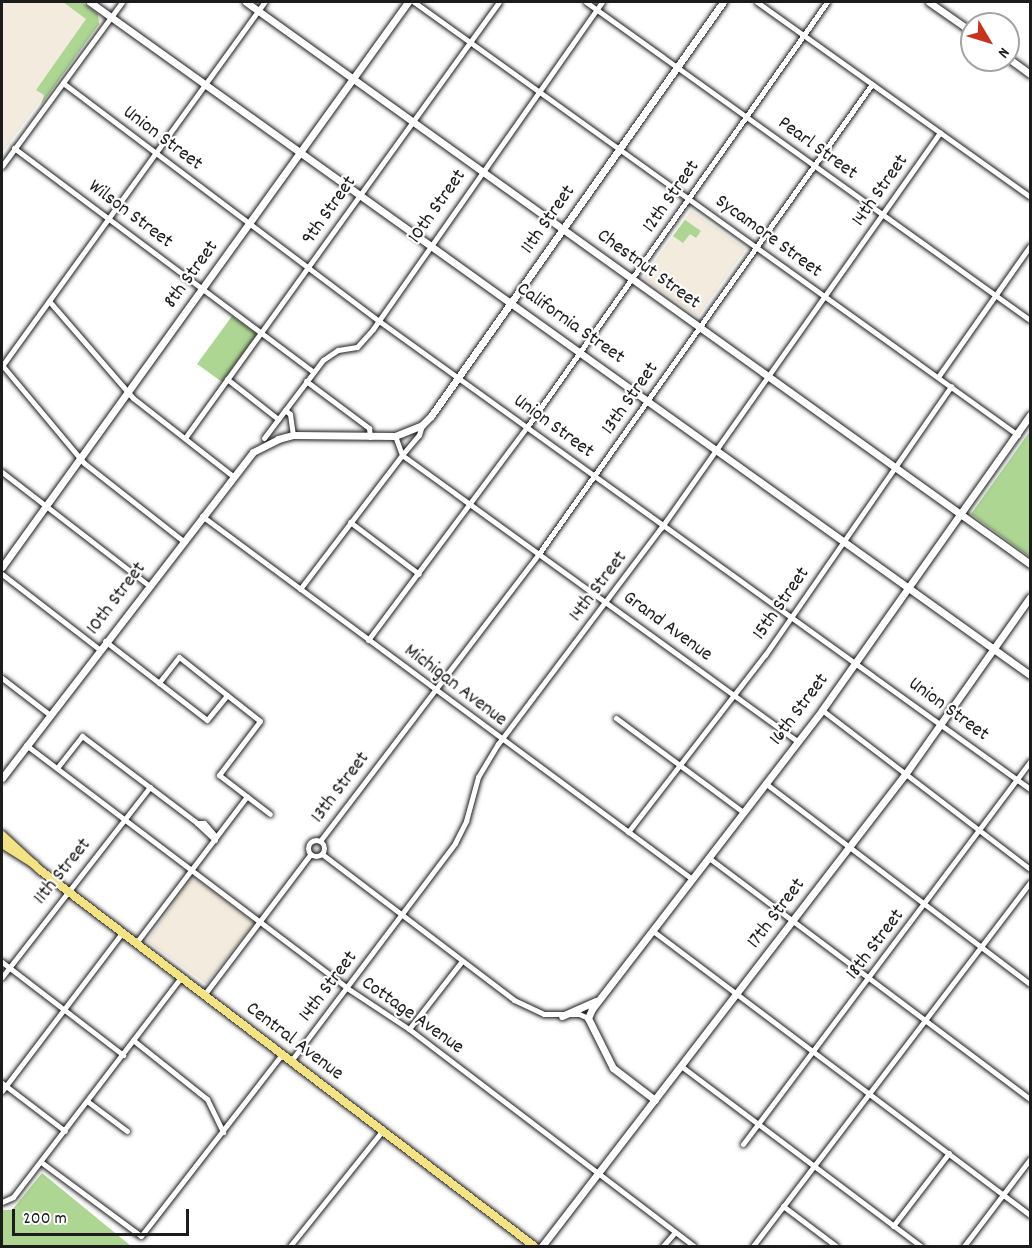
<!DOCTYPE html>
<style>
body{margin:0}
#map{position:relative;width:1032px;height:1248px;overflow:hidden;background:#fff;font-family:Dekko,sans-serif}
div>[style]{position:absolute}
[style*='--x']{left:calc(var(--x)*1px);top:calc(var(--y)*1px);width:calc(var(--w)*1px);rotate:calc(var(--a)*1deg)}
.built>*{inset:0;background:#f3ebdd}
.green>*{inset:0;background:#add693}
.roads{filter:drop-shadow(0 0 2px #1c1c1c) drop-shadow(0 0 2px #1c1c1c)}
.minor>*{height:5px;margin:-2.5px;padding:0 2.5px;transform-origin:2.5px;border-radius:2.5px;background:#fff}
.minor>.ring{margin:-2.5px;padding:0;box-sizing:content-box;background:none;border:5px solid #fff;border-radius:50%}
.tertiary>*{height:7px;margin:-3.5px;padding:0 3.5px;transform-origin:3.5px;border-radius:3.5px;background:#fff}
.primary>*{height:8px;margin:-4px;padding:0 4px;transform-origin:4px;border-radius:4px;background:#f4e382}
span{translate:-50% -50%;white-space:nowrap;text-align:center;line-height:1.15;-webkit-text-stroke:4.5px #fff;paint-order:stroke}
.street-label{font-size:20px;color:#1c1c1c}
.frame{position:absolute;inset:0;border:3px solid #1c1c1c;pointer-events:none}
.north{position:absolute;left:960px;top:12px;width:60px;height:60px;box-sizing:border-box;background:#fff;border:2px solid #a4a4a4;border-radius:50%;rotate:128deg;font-size:16px;font-weight:700;line-height:24px;text-align:center;color:#1c1c1c}
.north::after{content:'';display:block;margin:auto;width:21px;height:27px;background:#c8321e;clip-path:polygon(50% 0,100% 100%,50% 72%,0 100%)}
.scale{position:absolute;left:12px;top:1209px;width:177px;height:27px;box-sizing:border-box;border:3px solid #1c1c1c;border-top:0;padding-left:8px;font-size:18px;line-height:21px;white-space:nowrap;color:#1c1c1c;-webkit-text-stroke:4px #fff;paint-order:stroke}
</style>
<div id="map">
<div class="built">
<i style="clip-path:polygon(2px 2px,75px 2px,101px 19px,2px 153px)"></i>
<i style="clip-path:polygon(691px 210px,746px 249px,698px 317px,643px 278px)"></i>
<i style="clip-path:polygon(192px 876px,254px 923px,206px 984px,147px 941px)"></i>
</div>
<div class="green">
<i style="clip-path:polygon(63px 2px,82px 2px,98px 14px,99px 24px,41px 105px,44px 95px,36px 90px,86px 19px)"></i>
<i style="clip-path:polygon(685px 220px,701px 231px,696px 238px,690px 234px,683px 243px,673px 236px)"></i>
<i style="clip-path:polygon(232px 316px,257px 334px,222px 382px,197px 364px)"></i>
<i style="clip-path:polygon(1030px 431px,1030px 557px,971px 514px)"></i>
<i style="clip-path:polygon(42px 1173px,131px 1246px,2px 1246px,2px 1210px,12px 1210px)"></i>
</div>
<div class="roads">
<div class="minor">
<i style="--x:414;--y:2;--w:743;--a:35.64"></i>
<i style="--x:586;--y:2;--w:546;--a:35.61"></i>
<i style="--x:757;--y:2;--w:335;--a:35.5"></i>
<i style="--x:63;--y:83;--w:396;--a:37"></i>
<i style="--x:379;--y:321;--w:802;--a:35.71"></i>
<i style="--x:14;--y:148;--w:374;--a:36.8"></i>
<i style="--x:2;--y:166;--w:203;--a:-53.8"></i>
<i style="--x:49;--y:301;--w:128;--a:49.1"></i>
<i style="--x:133;--y:398;--w:127;--a:38"></i>
<i style="--x:2;--y:365;--w:128;--a:50.1"></i>
<i style="--x:84;--y:463;--w:125;--a:38.2"></i>
<i style="--x:2;--y:366;--w:449;--a:-54.2"></i>
<i style="--x:938;--y:377;--w:160;--a:-54.9"></i>
<i style="--x:227;--y:379;--w:65;--a:38.1"></i>
<i style="--x:306;--y:381;--w:79;--a:36.7"></i>
<i style="--x:369;--y:428;--w:9;--a:84"></i>
<i style="--x:285;--y:410;--w:6;--a:39"></i>
<i style="--x:290;--y:414;--w:21;--a:82"></i>
<i style="--x:185;--y:438;--w:537;--a:-54.24"></i>
<i style="--x:264;--y:438;--w:98;--a:-52.9"></i>
<i style="--x:323;--y:360;--w:18;--a:-34"></i>
<i style="--x:338;--y:350;--w:19;--a:-9"></i>
<i style="--x:357;--y:347;--w:24;--a:-48"></i>
<i style="--x:373;--y:329;--w:399;--a:-55"></i>
<i style="--x:402;--y:455;--w:489;--a:35.9"></i>
<i style="--x:402;--y:455;--w:26;--a:-50"></i>
<i style="--x:419;--y:435;--w:10;--a:-73"></i>
<i style="--x:2;--y:472;--w:185;--a:37.7"></i>
<i style="--x:202;--y:516;--w:610;--a:36.53"></i>
<i style="--x:350;--y:522;--w:86;--a:37"></i>
<i style="--x:2;--y:574;--w:123;--a:37.7"></i>
<i style="--x:300;--y:589;--w:168;--a:-52.7"></i>
<i style="--x:402;--y:455;--w:20;--a:-110"></i>
<i style="--x:368;--y:640;--w:266;--a:-53.3"></i>
<i style="--x:527;--y:427;--w:520;--a:-54.78"></i>
<i style="--x:105;--y:641;--w:129;--a:37.8"></i>
<i style="--x:207;--y:720;--w:32;--a:-51"></i>
<i style="--x:227;--y:695;--w:61;--a:-141.6"></i>
<i style="--x:179;--y:657;--w:33;--a:128"></i>
<i style="--x:2;--y:678;--w:59;--a:37.5"></i>
<i style="--x:227;--y:695;--w:42;--a:38.2"></i>
<i style="--x:260;--y:721;--w:68;--a:127.2"></i>
<i style="--x:219;--y:775;--w:64;--a:37.4"></i>
<i style="--x:822;--y:710;--w:262;--a:37.4"></i>
<i style="--x:616;--y:718;--w:158;--a:36.5"></i>
<i style="--x:26;--y:745;--w:403;--a:37.1"></i>
<i style="--x:347;--y:988;--w:74;--a:33.5"></i>
<i style="--x:409;--y:1029;--w:358;--a:37.3"></i>
<i style="--x:57;--y:768;--w:41;--a:-52"></i>
<i style="--x:82;--y:736;--w:144;--a:37.1"></i>
<i style="--x:765;--y:783;--w:333;--a:37.2"></i>
<i style="--x:628;--y:832;--w:224;--a:-52.3"></i>
<i style="--x:765;--y:655;--w:327;--a:-55.3"></i>
<i class="ring" style="left:308px;top:840px;width:11px;height:11px"></i>
<i style="--x:215;--y:840;--w:25;--a:-137"></i>
<i style="--x:197;--y:823;--w:7;--a:0"></i>
<i style="--x:204;--y:823;--w:18;--a:49"></i>
<i style="--x:320;--y:841;--w:363;--a:-52.7"></i>
<i style="--x:540;--y:552;--w:574;--a:-54.65"></i>
<i style="--x:322;--y:854;--w:241;--a:37.2"></i>
<i style="--x:514;--y:1000;--w:33;--a:25"></i>
<i style="--x:544;--y:1014;--w:35;--a:0"></i>
<i style="--x:579;--y:1014;--w:10;--a:24"></i>
<i style="--x:709;--y:858;--w:401;--a:36.9"></i>
<i style="--x:653;--y:931;--w:472;--a:37"></i>
<i style="--x:136;--y:943;--w:184;--a:-52.9"></i>
<i style="--x:2;--y:962;--w:153;--a:37.5"></i>
<i style="--x:2;--y:977;--w:241;--a:-52.1"></i>
<i style="--x:204;--y:995;--w:176;--a:-52.9"></i>
<i style="--x:409;--y:1029;--w:86;--a:-52.1"></i>
<i style="--x:133;--y:1040;--w:95;--a:38.6"></i>
<i style="--x:207;--y:1099;--w:37;--a:64"></i>
<i style="--x:291;--y:1061;--w:273;--a:-53"></i>
<i style="--x:455;--y:843;--w:25;--a:-63"></i>
<i style="--x:466;--y:821;--w:46;--a:-74.7"></i>
<i style="--x:478;--y:777;--w:39;--a:-59"></i>
<i style="--x:498;--y:744;--w:271;--a:-53"></i>
<i style="--x:661;--y:528;--w:484;--a:-54.8"></i>
<i style="--x:681;--y:1066;--w:300;--a:36.9"></i>
<i style="--x:2;--y:1083;--w:79;--a:37.3"></i>
<i style="--x:2;--y:1091;--w:198;--a:-52.8"></i>
<i style="--x:87;--y:1101;--w:50;--a:36.9"></i>
<i style="--x:743;--y:1144;--w:478;--a:-53.1"></i>
<i style="--x:41;--y:1162;--w:124;--a:36.5"></i>
<i style="--x:141;--y:1236;--w:230;--a:-52.2"></i>
<i style="--x:2;--y:1202;--w:12;--a:-24"></i>
<i style="--x:13;--y:1197;--w:277;--a:-52.6"></i>
<i style="--x:783;--y:1206;--w:66;--a:37"></i>
<i style="--x:893;--y:1226;--w:92;--a:-52.5"></i>
<i style="--x:290;--y:1246;--w:147;--a:-51.3"></i>
<i style="--x:663;--y:1246;--w:18;--a:-49"></i>
<i style="--x:753;--y:1246;--w:457;--a:-52.7"></i>
<i style="--x:964;--y:1246;--w:109;--a:-52.8"></i>
</div>
<div class="tertiary">
<i style="--x:90;--y:2;--w:1156;--a:35.6"></i>
<i style="--x:246;--y:2;--w:965;--a:35.63"></i>
<i style="--x:929;--y:2;--w:52;--a:34.9"></i>
<i style="--x:1008;--y:58;--w:27;--a:36"></i>
<i style="--x:2;--y:567;--w:696;--a:-54.3"></i>
<i style="--x:2;--y:778;--w:411;--a:-52.4"></i>
<i style="--x:253;--y:452;--w:28;--a:-27"></i>
<i style="--x:278;--y:439;--w:16;--a:-15"></i>
<i style="--x:293;--y:435;--w:102;--a:0.6"></i>
<i style="--x:395;--y:436;--w:29;--a:-22"></i>
<i style="--x:422;--y:425;--w:13;--a:-45"></i>
<i style="--x:431;--y:416;--w:507;--a:-54.8"></i>
<i style="--x:562;--y:1016;--w:37;--a:-24"></i>
<i style="--x:655;--y:1100;--w:53;--a:-142.7"></i>
<i style="--x:613;--y:1068;--w:56;--a:-116.6"></i>
<i style="--x:588;--y:1018;--w:10;--a:-66"></i>
<i style="--x:592;--y:1009;--w:377;--a:-52.4"></i>
<i style="--x:822;--y:710;--w:361;--a:-54.8"></i>
<i style="--x:542;--y:1246;--w:597;--a:-52.42"></i>
<i style="--x:906;--y:773;--w:215;--a:-54.8"></i>
</div>
<div class="primary">
<i style="--x:2;--y:835;--w:52;--a:42.6"></i>
<i style="--x:40;--y:870;--w:621;--a:37.28"></i>
<i style="--x:2;--y:844;--w:38;--a:32"></i>
</div>
</div>
<div class="street-label">
<span style="left:162px;top:139px;rotate:37deg">Union Street</span>
<span style="left:817px;top:149px;rotate:36deg">Pearl Street</span>
<span style="left:881px;top:191px;rotate:-55deg">14th Street</span>
<span style="left:672px;top:197px;rotate:-55deg">12th Street</span>
<span style="left:438px;top:207px;rotate:-55deg">10th Street</span>
<span style="left:330px;top:211px;rotate:-55deg">9th Street</span>
<span style="left:130px;top:215px;rotate:37deg">Wilson Street</span>
<span style="left:549px;top:220px;rotate:-55deg">11th Street</span>
<span style="left:768px;top:237px;rotate:36deg">Sycamore Street</span>
<span style="left:648px;top:270px;rotate:36deg">Chestnut Street</span>
<span style="left:192px;top:275px;rotate:-54deg">8th Street</span>
<span style="left:570px;top:324px;rotate:35deg">California Street</span>
<span style="left:631px;top:399px;rotate:-55deg">13th Street</span>
<span style="left:553px;top:427px;rotate:36deg">Union Street</span>
<span style="left:599px;top:587px;rotate:-53deg">14th Street</span>
<span style="left:117px;top:599px;rotate:-53deg">10th Street</span>
<span style="left:782px;top:604px;rotate:-55deg">15th Street</span>
<span style="left:667px;top:627px;rotate:36deg">Grand Avenue</span>
<span style="left:455px;top:686px;rotate:37deg">Michigan Avenue</span>
<span style="left:800px;top:710px;rotate:-53deg">16th Street</span>
<span style="left:948px;top:710px;rotate:36deg">Union Street</span>
<span style="left:341px;top:788px;rotate:-53deg">13th Street</span>
<span style="left:63px;top:872px;rotate:-51deg">11th Street</span>
<span style="left:777px;top:914px;rotate:-53deg">17th Street</span>
<span style="left:876px;top:945px;rotate:-53deg">18th Street</span>
<span style="left:329px;top:987px;rotate:-53deg">14th Street</span>
<span style="left:412px;top:1016px;rotate:35deg">Cottage Avenue</span>
<span style="left:294px;top:1042px;rotate:37deg">Central Avenue</span>
</div>
<div class="frame"></div>
<div class="north">N</div>
<div class="scale">200 m</div>
</div>
